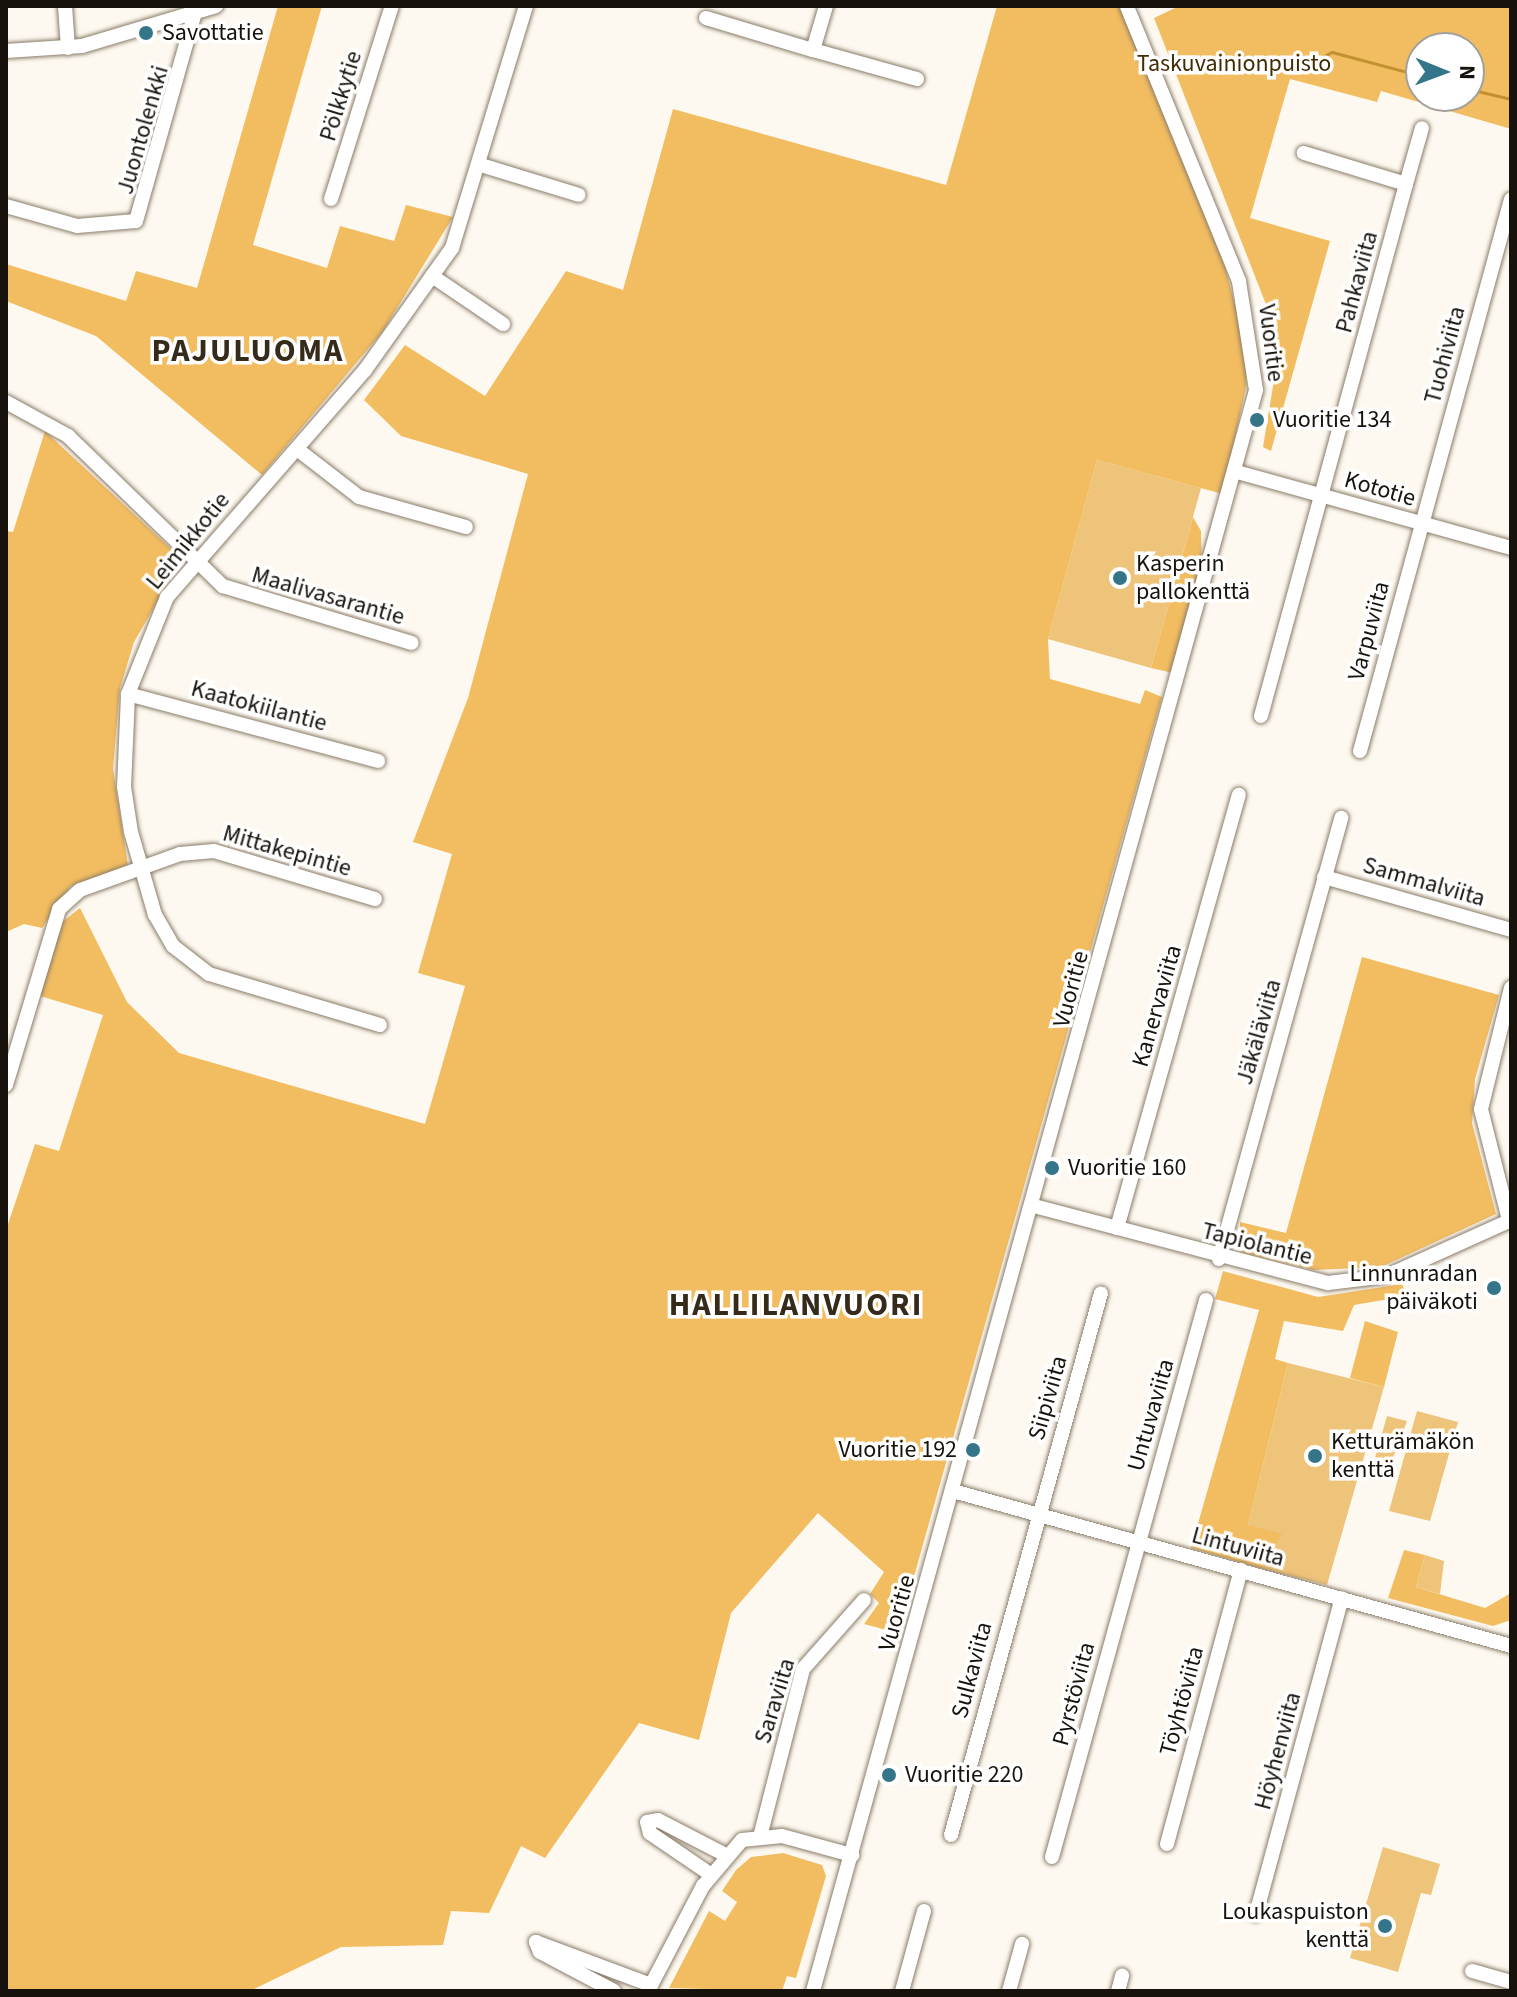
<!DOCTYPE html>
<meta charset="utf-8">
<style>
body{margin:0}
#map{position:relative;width:1517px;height:1997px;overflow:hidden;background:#fef9f0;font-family:"Source Sans 3",sans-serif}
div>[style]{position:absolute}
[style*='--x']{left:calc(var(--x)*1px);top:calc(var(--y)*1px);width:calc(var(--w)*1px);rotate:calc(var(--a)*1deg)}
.green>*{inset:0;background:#eec37a}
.forest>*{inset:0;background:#f2bd61}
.stream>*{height:3px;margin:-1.5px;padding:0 1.5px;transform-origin:1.5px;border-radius:1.5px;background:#c2902e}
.roads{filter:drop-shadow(0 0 2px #897c69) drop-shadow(0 0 2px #897c69)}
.minor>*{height:14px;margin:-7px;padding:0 7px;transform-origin:7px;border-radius:7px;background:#fff}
.dots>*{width:22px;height:22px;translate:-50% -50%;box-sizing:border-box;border:4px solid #fff;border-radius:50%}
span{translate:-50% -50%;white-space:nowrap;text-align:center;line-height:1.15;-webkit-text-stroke:7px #fff;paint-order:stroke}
.poi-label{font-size:24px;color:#17120b}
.left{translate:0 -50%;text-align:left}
.right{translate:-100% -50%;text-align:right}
.park-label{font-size:24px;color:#412c03}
.street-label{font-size:24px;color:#17120b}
.district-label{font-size:32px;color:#362b1a;font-weight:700;letter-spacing:2px}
.frame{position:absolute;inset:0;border:8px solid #17120b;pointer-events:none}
.north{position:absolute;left:1405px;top:32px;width:80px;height:80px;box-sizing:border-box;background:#fff;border:2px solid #a2a09d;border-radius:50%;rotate:91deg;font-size:22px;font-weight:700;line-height:32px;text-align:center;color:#17120b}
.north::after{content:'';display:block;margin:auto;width:28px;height:36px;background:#357589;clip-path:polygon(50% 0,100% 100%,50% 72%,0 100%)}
</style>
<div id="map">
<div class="green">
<i style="clip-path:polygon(1097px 460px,1201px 488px,1151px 668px,1048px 639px)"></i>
<i style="clip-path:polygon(1288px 1363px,1384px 1387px,1327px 1585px,1263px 1569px,1269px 1547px,1248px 1525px)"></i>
<i style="clip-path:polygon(1417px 1411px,1458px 1422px,1430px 1521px,1389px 1511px)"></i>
<i style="clip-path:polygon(1387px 1416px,1407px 1421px,1386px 1476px,1371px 1472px)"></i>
<i style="clip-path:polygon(1425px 1555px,1444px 1561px,1440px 1594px,1416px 1587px)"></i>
<i style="clip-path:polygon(1383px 1847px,1440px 1864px,1431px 1895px,1421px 1893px,1398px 1972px,1350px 1958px)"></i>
</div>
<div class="forest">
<i style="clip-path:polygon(278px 6px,322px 6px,253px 245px,327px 268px,340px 226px,394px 241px,406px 205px,453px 217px,383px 331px,262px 475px,96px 336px,6px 301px,6px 264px,126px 301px,136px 271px,197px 288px)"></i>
<i style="clip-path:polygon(997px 6px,1120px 6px,1225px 266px,1247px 352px,1246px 387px,1223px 494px,1097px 460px,1048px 639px,1050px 679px,1140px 704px,1145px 690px,1162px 697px,898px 1633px,864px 1624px,879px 1603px,870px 1594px,884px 1572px,818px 1513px,731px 1613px,699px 1740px,639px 1723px,545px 1858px,521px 1846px,489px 1913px,451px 1911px,443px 1945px,341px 1947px,250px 1991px,6px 1991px,6px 1230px,35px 1144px,59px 1151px,103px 1015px,40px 996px,61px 923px,80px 908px,127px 1002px,179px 1053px,425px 1124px,465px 986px,418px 973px,452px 854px,413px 842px,468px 698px,528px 474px,401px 436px,364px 400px,405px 345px,485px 396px,566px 271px,623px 290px,673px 109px,946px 185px)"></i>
<i style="clip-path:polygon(evenodd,1179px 6px,1511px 6px,1511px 129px,1381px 91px,1377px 102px,1290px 79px,1250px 218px,1330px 241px,1271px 451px,1263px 447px,1275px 374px,1267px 307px,1154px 18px,1179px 6px,1421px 48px,1469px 48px,1469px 96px,1421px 96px,1421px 48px)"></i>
<i style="clip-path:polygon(45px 431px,182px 559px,134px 642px,120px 688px,113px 769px,128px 865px,71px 886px,42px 928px,24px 924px,6px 932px,6px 531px,13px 532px)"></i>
<i style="clip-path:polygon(1193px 517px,1201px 531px,1202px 570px,1173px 673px,1151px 668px)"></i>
<i style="clip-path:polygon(1362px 957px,1499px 995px,1475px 1079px,1472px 1123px,1496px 1214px,1381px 1267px,1314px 1270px,1240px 1252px,1240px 1222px,1286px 1233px)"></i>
<i style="clip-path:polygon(1223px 1271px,1318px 1297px,1402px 1284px,1407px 1296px,1354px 1305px,1343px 1331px,1284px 1321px,1275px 1359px,1288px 1363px,1248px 1525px,1282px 1534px,1263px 1569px,1191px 1548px,1259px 1310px,1215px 1299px)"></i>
<i style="clip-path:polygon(1365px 1321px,1398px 1332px,1384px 1387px,1350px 1378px)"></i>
<i style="clip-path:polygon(1404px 1550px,1425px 1555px,1416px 1587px,1485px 1608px,1511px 1593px,1511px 1620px,1493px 1626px,1388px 1598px)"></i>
<i style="clip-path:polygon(783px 1853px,822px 1865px,826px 1876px,796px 1978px,787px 1976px,782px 1991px,669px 1988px,709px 1911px,725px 1921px,737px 1902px,722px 1891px,736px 1870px,751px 1857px)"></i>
</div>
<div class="stream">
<i style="--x:1294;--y:71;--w:42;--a:-26.6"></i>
<i style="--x:1332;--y:52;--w:82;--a:14.9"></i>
<i style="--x:1469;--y:89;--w:43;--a:13.4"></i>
</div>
<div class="roads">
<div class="minor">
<i style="--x:65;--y:6;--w:42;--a:85.9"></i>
<i style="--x:706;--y:18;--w:112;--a:16.7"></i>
<i style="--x:813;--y:50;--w:46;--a:-73.5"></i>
<i style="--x:813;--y:50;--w:108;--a:15.6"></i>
<i style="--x:6;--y:51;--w:76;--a:-3.8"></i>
<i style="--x:82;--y:46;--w:140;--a:-16.6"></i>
<i style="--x:481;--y:165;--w:102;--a:17"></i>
<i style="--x:1406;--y:184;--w:58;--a:-74.1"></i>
<i style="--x:331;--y:199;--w:202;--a:-72.5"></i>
<i style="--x:6;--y:206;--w:74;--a:15.7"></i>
<i style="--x:77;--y:226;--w:59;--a:-4.8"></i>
<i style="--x:136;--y:221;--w:216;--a:-74.2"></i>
<i style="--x:432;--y:276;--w:86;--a:34.1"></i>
<i style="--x:6;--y:402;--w:71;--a:28.7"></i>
<i style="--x:68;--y:436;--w:216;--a:44.1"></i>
<i style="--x:223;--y:586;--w:197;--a:16.8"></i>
<i style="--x:297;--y:449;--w:78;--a:37.7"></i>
<i style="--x:359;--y:497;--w:111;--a:15.7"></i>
<i style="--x:1237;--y:472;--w:284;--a:15.5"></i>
<i style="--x:128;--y:694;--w:259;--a:15"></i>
<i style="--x:1261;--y:716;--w:551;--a:-74.75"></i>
<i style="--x:1406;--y:184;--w:107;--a:-163.1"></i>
<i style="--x:1360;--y:751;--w:572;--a:-74.7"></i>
<i style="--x:1324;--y:877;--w:194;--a:15.8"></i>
<i style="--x:380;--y:1025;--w:178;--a:-163.4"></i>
<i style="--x:209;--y:974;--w:46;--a:-142.1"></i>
<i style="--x:173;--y:946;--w:36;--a:-120"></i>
<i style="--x:155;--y:915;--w:86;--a:-106.1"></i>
<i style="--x:131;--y:832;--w:46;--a:-98.8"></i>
<i style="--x:124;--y:787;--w:93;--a:-87.5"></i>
<i style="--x:128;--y:694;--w:105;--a:-68.1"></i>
<i style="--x:167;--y:597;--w:301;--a:-48.9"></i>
<i style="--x:365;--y:370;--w:150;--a:-54.5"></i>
<i style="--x:452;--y:248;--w:253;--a:-73"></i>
<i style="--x:6;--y:1085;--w:184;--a:-73.2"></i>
<i style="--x:59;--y:909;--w:28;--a:-42"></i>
<i style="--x:80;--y:890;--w:106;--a:-19.8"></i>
<i style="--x:180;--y:854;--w:34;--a:-5"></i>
<i style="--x:214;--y:851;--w:168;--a:16.6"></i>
<i style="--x:1034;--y:1206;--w:304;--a:14.7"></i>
<i style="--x:1328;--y:1283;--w:59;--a:-6.8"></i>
<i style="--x:1387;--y:1276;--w:136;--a:-24.3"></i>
<i style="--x:1509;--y:1220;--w:114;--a:-104.2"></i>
<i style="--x:1481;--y:1109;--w:125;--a:-76.1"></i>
<i style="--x:1117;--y:1228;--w:450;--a:-74.3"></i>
<i style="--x:1219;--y:1259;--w:458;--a:-74.5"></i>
<i style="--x:953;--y:1491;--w:579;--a:15.52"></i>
<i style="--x:761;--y:1833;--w:169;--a:-75.6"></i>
<i style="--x:803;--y:1669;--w:92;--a:-48.5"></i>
<i style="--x:951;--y:1835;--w:562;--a:-74.53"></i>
<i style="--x:1167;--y:1844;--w:284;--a:-74.9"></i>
<i style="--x:1052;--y:1857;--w:578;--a:-74.54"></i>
<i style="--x:710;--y:1874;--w:73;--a:-145.7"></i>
<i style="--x:650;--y:1833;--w:11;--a:-105"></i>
<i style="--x:647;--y:1822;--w:11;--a:-10"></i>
<i style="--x:658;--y:1820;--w:74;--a:27.3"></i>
<i style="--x:1256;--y:1914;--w:327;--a:-74.8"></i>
<i style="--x:1472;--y:1971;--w:41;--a:15.8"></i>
<i style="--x:614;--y:1991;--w:84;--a:-152.2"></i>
<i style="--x:540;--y:1952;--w:11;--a:-112"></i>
<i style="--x:536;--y:1942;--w:123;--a:20.5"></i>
<i style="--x:648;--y:1991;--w:119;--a:-62.4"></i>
<i style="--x:703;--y:1886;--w:60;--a:-49.7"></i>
<i style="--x:742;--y:1840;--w:40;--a:-5.7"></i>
<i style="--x:782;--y:1836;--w:73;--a:15.2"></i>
<i style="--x:813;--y:1991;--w:1661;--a:-74.53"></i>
<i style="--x:1256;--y:390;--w:110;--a:-98.9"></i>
<i style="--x:1239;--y:281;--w:297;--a:-112.2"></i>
<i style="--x:902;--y:1991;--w:83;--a:-74.6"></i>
<i style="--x:1009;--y:1991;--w:49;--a:-74.5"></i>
<i style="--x:1118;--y:1991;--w:16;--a:-75"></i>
</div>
</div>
<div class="dots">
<i style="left:146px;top:33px;background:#357589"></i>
<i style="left:1257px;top:420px;background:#357589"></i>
<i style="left:1120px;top:578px;background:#357589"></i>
<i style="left:1052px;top:1168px;background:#357589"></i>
<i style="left:1494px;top:1288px;background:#357589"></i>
<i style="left:973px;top:1450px;background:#357589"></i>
<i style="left:1315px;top:1456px;background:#357589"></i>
<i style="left:889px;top:1775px;background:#357589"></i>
<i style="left:1385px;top:1926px;background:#357589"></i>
</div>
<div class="poi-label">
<span class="left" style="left:162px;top:33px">Savottatie</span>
<span class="left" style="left:1273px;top:420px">Vuoritie 134</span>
<span class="left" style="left:1136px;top:578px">Kasperin<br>pallokenttä</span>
<span class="left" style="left:1068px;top:1168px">Vuoritie 160</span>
<span class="right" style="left:1478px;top:1288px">Linnunradan<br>päiväkoti</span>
<span class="left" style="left:1331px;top:1456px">Ketturämäkön<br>kenttä</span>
<span class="right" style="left:957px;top:1450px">Vuoritie 192</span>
<span class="left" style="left:905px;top:1775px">Vuoritie 220</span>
<span class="right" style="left:1369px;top:1926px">Loukaspuiston<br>kenttä</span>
</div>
<div class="park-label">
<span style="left:1234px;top:64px">Taskuvainionpuisto</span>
</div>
<div class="street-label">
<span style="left:341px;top:96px;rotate:-73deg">Pölkkytie</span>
<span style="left:143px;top:130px;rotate:-74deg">Juontolenkki</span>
<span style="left:1357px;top:282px;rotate:-75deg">Pahkaviita</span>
<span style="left:1271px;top:343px;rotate:83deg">Vuoritie</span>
<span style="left:1445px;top:355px;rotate:-75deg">Tuohiviita</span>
<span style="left:1380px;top:489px;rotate:16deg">Kototie</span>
<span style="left:188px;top:541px;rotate:-51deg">Leimikkotie</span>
<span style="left:328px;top:596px;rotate:16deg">Maalivasarantie</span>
<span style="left:1369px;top:631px;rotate:-75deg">Varpuviita</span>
<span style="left:259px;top:706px;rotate:15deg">Kaatokiilantie</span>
<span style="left:287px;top:851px;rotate:16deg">Mittakepintie</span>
<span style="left:1424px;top:882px;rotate:16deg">Sammalviita</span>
<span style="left:1071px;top:989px;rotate:-75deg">Vuoritie</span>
<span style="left:1157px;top:1006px;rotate:-74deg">Kanervaviita</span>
<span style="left:1259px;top:1032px;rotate:-74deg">Jäkäläviita</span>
<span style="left:1257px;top:1244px;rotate:14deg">Tapiolantie</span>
<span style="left:1048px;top:1398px;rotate:-74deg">Siipiviita</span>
<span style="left:1151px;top:1415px;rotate:-74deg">Untuvaviita</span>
<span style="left:1238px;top:1547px;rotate:15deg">Lintuviita</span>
<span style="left:897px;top:1613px;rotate:-74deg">Vuoritie</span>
<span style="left:972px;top:1670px;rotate:-75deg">Sulkaviita</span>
<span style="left:1074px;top:1694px;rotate:-75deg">Pyrstöviita</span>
<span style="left:775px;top:1701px;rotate:-73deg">Saraviita</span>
<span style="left:1182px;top:1701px;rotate:-75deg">Töyhtöviita</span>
<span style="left:1278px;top:1751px;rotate:-75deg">Höyhenviita</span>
</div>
<div class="district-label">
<span style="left:248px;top:351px">PAJULUOMA</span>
<span style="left:796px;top:1305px">HALLILANVUORI</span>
</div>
<div class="frame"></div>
<div class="north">N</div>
</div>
